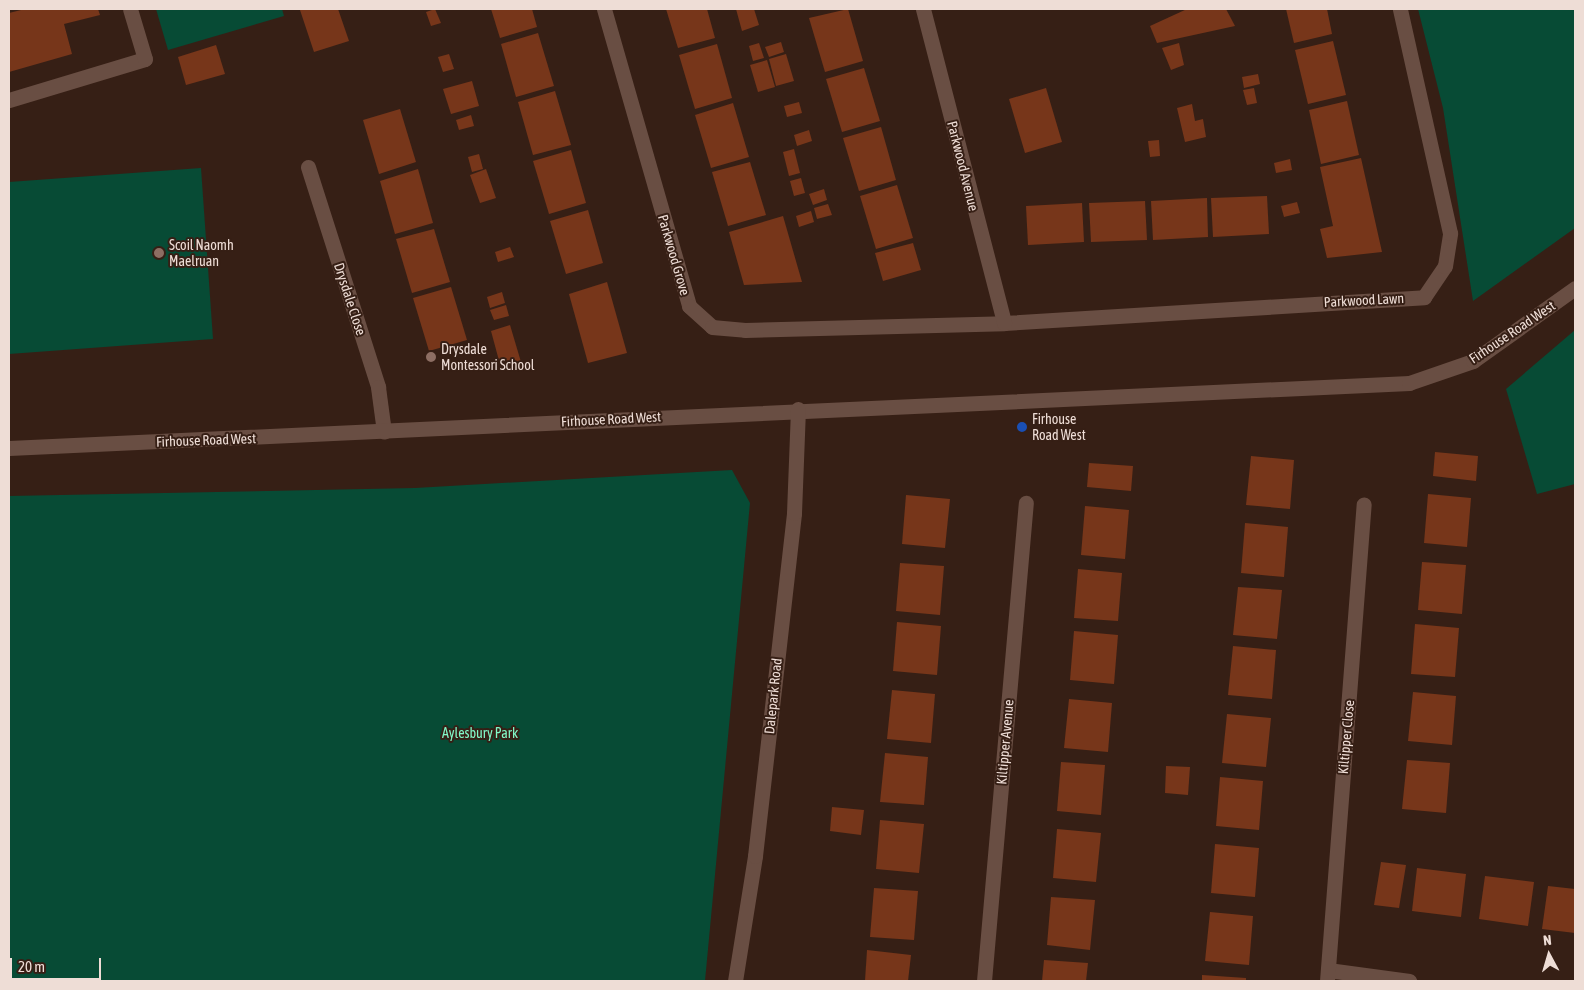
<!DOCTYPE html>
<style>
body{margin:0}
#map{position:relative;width:1584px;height:990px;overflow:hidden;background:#361f15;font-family:"Asap Condensed",sans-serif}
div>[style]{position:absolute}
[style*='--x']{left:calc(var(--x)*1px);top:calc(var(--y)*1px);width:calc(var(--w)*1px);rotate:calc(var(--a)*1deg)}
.green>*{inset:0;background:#074b35}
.building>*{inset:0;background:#77361a}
.minor>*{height:15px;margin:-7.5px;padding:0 7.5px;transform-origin:7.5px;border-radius:7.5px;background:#694e43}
.dots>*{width:14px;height:14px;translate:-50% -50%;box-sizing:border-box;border:2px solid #361f15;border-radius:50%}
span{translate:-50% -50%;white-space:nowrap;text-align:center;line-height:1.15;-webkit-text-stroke:4px #361f15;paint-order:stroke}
.street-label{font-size:14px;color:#eeddd6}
.poi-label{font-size:14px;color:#eeddd6}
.left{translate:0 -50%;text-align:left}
.park-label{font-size:14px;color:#81f8c8}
.frame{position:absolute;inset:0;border:10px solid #eeddd6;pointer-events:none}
.north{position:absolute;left:1524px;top:930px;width:50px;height:50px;-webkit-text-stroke:4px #361f15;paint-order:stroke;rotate:354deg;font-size:14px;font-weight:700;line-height:20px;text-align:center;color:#eeddd6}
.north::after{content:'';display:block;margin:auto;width:18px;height:22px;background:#eeddd6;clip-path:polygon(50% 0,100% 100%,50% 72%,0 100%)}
.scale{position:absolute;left:10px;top:958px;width:91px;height:22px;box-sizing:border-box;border:2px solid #eeddd6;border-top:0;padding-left:6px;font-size:15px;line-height:18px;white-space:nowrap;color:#eeddd6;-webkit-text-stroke:4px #361f15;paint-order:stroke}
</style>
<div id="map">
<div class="green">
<i style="clip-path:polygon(156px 9px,282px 9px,284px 16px,168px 50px)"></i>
<i style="clip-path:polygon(1418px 9px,1575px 9px,1575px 228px,1473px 301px,1443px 108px)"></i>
<i style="clip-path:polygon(201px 168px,213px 339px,9px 354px,9px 182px)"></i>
<i style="clip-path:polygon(1575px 330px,1575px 484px,1537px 494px,1506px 389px)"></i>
<i style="clip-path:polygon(732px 470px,750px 503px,705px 981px,9px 981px,9px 496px,415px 488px)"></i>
</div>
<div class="building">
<i style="clip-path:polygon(25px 9px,98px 9px,100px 15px,64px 24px,72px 54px,9px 72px,9px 13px)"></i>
<i style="clip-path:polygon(338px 9px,349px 41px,314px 52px,300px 10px)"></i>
<i style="clip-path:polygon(435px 9px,441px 23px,431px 26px,426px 12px)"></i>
<i style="clip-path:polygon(491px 9px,532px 9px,537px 27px,500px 38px)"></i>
<i style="clip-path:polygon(666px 9px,707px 9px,715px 38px,678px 48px)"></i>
<i style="clip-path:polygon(736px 9px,754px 9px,759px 25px,742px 31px)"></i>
<i style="clip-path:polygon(848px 9px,863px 61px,825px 72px,809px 18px)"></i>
<i style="clip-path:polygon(1187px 9px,1226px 9px,1235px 26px,1157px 43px,1150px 26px)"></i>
<i style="clip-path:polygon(1286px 9px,1327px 9px,1332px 34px,1294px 43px)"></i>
<i style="clip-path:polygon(538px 33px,554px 86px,516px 97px,501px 44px)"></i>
<i style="clip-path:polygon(1333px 41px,1346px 95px,1308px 104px,1295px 50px)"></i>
<i style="clip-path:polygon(781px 42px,784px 52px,769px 57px,765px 47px)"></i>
<i style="clip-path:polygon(759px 43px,764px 58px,753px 61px,749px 46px)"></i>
<i style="clip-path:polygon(1179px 43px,1184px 65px,1171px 70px,1162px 48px)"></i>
<i style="clip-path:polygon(717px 44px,732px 98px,695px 109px,679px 55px)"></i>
<i style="clip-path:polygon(216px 45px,225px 74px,186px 85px,178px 57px)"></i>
<i style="clip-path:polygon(449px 54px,454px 69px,443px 72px,438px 57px)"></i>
<i style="clip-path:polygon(786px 54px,794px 81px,776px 86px,769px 59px)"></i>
<i style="clip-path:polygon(767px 60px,775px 87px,758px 92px,750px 65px)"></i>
<i style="clip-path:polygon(864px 68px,880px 121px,842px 132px,826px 79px)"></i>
<i style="clip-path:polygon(1258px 74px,1260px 84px,1244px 88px,1242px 77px)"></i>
<i style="clip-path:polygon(472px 81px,479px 106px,451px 114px,443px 89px)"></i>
<i style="clip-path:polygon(1046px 88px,1062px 142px,1025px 153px,1009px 99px)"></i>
<i style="clip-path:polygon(1254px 88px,1257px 103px,1247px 105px,1243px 90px)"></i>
<i style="clip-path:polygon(555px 91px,571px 145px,533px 155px,518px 102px)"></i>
<i style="clip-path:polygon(1347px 101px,1359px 155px,1321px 164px,1309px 110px)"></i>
<i style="clip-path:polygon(799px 102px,802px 113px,787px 117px,784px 106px)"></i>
<i style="clip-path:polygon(733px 103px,749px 157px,711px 168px,695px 115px)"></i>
<i style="clip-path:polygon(1192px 104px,1195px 121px,1203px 119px,1206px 137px,1185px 142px,1177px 108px)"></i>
<i style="clip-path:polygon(400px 109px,416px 162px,379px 174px,363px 120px)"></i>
<i style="clip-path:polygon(471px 115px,474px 126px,459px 130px,456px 120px)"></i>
<i style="clip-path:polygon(881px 127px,896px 180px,859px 191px,843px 138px)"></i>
<i style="clip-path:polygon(809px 130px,812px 141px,797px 146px,794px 135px)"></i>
<i style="clip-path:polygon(1159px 140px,1160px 156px,1150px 157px,1148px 141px)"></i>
<i style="clip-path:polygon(794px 149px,800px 173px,789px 176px,783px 152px)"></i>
<i style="clip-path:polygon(571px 150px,586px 203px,549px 214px,533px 161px)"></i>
<i style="clip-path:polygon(479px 154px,483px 169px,472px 172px,468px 157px)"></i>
<i style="clip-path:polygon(1361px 158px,1382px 252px,1327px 258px,1320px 229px,1333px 226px,1320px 167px)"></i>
<i style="clip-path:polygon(1290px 159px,1292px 170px,1276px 173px,1274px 163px)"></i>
<i style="clip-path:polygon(750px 162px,766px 215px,728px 226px,712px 172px)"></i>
<i style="clip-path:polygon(418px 169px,433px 223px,395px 234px,380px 181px)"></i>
<i style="clip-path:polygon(486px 169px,496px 198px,480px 203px,470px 175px)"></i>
<i style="clip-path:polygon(801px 178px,805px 193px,794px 196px,790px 181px)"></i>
<i style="clip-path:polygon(897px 185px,913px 238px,876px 249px,860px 196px)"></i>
<i style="clip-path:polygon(824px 189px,827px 200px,813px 205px,809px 194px)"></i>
<i style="clip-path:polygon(1267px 196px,1269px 234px,1213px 237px,1211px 198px)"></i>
<i style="clip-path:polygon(1207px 198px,1208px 237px,1153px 240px,1151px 201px)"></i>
<i style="clip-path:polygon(1145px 201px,1147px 240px,1091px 242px,1089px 203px)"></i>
<i style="clip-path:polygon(1297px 202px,1300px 213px,1284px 217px,1281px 206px)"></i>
<i style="clip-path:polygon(1082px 203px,1084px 242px,1028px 245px,1026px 206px)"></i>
<i style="clip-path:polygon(828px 204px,832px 215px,817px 219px,814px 208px)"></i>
<i style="clip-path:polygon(588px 210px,603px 263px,566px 274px,550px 221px)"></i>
<i style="clip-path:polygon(811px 211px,814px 222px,799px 227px,796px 216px)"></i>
<i style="clip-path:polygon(783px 216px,802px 282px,744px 285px,729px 232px)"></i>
<i style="clip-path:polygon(434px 229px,450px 282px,412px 293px,396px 239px)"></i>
<i style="clip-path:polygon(913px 243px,921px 270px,883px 281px,875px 253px)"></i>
<i style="clip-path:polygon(510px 247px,514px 257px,498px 262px,495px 252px)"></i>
<i style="clip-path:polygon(607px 282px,627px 353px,588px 363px,569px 294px)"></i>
<i style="clip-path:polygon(451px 287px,467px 340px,429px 351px,413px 298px)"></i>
<i style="clip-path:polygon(502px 292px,505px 303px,490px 308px,487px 297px)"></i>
<i style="clip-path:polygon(506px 305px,509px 316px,494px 320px,490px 310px)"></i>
<i style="clip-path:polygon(510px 325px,521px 362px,501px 368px,491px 331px)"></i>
<i style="clip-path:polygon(1435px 452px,1478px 456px,1476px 481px,1433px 476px)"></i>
<i style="clip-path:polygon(1251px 456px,1294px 460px,1290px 509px,1246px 505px)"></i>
<i style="clip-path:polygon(1089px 463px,1133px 466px,1131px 491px,1087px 487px)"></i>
<i style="clip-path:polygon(1428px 494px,1471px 498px,1467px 547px,1424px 543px)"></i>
<i style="clip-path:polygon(906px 495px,950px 499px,945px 548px,902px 544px)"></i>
<i style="clip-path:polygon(1085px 506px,1129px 510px,1125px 559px,1081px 555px)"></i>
<i style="clip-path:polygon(1245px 523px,1288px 527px,1284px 577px,1241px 573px)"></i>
<i style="clip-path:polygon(1422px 562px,1466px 565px,1462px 614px,1418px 610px)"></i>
<i style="clip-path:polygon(900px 563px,944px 566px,940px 615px,896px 611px)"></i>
<i style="clip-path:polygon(1078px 569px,1122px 573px,1118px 621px,1074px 618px)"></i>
<i style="clip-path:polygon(1238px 587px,1282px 590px,1277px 639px,1233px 635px)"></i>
<i style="clip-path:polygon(897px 622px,941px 626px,937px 675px,893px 671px)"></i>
<i style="clip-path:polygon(1415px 624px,1459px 628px,1455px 677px,1411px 674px)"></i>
<i style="clip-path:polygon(1074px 631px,1118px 635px,1114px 684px,1070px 680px)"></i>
<i style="clip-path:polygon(1233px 646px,1276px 650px,1272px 699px,1228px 695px)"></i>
<i style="clip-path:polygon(892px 690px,935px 694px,931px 743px,887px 739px)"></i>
<i style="clip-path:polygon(1413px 692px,1456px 696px,1452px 745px,1408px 741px)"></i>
<i style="clip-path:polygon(1069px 699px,1112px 703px,1108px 752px,1064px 748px)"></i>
<i style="clip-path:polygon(1227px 714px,1271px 718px,1266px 767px,1222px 763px)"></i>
<i style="clip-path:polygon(885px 753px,928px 757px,924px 805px,880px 802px)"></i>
<i style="clip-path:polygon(1407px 760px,1450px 763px,1446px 813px,1402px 809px)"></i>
<i style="clip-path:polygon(1061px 762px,1105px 765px,1101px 815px,1057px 811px)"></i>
<i style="clip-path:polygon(1166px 766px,1190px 767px,1188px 795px,1165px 793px)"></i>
<i style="clip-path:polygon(1220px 777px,1263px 781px,1259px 830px,1216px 826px)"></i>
<i style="clip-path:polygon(832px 807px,864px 810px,861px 835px,830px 831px)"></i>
<i style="clip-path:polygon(880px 820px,924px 824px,919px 873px,876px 869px)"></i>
<i style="clip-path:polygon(1057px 829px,1101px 833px,1096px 882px,1053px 878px)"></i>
<i style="clip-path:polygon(1215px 844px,1259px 848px,1255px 897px,1211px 893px)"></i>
<i style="clip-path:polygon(1381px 862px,1406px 865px,1399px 908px,1374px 905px)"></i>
<i style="clip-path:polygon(1417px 868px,1466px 874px,1461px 917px,1412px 911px)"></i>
<i style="clip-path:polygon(1485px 876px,1534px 882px,1528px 926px,1479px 919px)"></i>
<i style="clip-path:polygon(1548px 886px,1575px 889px,1575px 933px,1542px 929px)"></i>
<i style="clip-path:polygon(874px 888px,918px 891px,914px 940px,870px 937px)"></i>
<i style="clip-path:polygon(1051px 897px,1095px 900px,1090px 950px,1047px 945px)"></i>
<i style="clip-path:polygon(1210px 912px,1253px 916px,1249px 965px,1205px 961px)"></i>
<i style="clip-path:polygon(867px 950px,911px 955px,908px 981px,865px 981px)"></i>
<i style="clip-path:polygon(1044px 960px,1088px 963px,1086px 981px,1042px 981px)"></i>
<i style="clip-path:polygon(1202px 975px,1246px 978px,1246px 981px,1202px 981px)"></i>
</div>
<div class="minor">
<i style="--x:604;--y:9;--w:309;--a:74"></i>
<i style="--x:689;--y:306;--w:31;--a:42"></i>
<i style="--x:712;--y:327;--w:33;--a:5"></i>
<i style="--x:745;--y:330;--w:259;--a:-1.5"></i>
<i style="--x:1004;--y:323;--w:421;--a:-3.5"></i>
<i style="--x:1424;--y:297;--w:37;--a:-56"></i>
<i style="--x:1445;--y:266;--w:33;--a:-81"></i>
<i style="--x:1450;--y:233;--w:230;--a:-102.6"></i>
<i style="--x:923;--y:9;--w:324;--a:75.5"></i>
<i style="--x:9;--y:100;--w:142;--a:-16.8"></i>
<i style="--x:145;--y:59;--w:52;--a:-106.7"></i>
<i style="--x:308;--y:167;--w:231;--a:72.3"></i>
<i style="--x:378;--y:387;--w:45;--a:82.4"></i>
<i style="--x:9;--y:448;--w:1402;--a:-2.66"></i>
<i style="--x:1409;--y:383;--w:68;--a:-19"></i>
<i style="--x:1473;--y:361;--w:125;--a:-35.6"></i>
<i style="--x:1328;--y:970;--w:82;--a:7.7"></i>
<i style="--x:735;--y:981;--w:127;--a:-80.9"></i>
<i style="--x:755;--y:856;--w:345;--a:-83.5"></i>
<i style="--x:794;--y:513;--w:104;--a:-87.8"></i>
<i style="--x:984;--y:981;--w:480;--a:-85"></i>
<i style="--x:1327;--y:981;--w:478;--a:-85.6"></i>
</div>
<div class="dots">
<i style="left:159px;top:253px;background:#8d6e63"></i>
<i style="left:431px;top:357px;background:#8d6e63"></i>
<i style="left:1022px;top:427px;background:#1a4fb4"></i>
</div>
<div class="street-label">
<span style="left:963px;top:166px;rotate:76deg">Parkwood Avenue</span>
<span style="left:674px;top:255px;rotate:74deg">Parkwood Grove</span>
<span style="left:350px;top:299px;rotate:72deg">Drysdale Close</span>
<span style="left:1364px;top:300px;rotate:-3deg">Parkwood Lawn</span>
<span style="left:1512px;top:332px;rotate:-34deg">Firhouse Road West</span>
<span style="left:611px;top:419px;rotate:-3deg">Firhouse Road West</span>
<span style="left:206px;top:440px;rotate:-2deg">Firhouse Road West</span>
<span style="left:773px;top:696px;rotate:-84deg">Dalepark Road</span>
<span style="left:1346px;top:737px;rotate:-85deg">Kiltipper Close</span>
<span style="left:1005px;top:742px;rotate:-85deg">Kiltipper Avenue</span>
</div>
<div class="poi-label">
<span class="left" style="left:169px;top:253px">Scoil Naomh<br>Maelruan</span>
<span class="left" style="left:441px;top:357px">Drysdale<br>Montessori School</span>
<span class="left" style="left:1032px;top:427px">Firhouse<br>Road West</span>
</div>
<div class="park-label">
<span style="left:480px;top:733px">Aylesbury Park</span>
</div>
<div class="frame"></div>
<div class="north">N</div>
<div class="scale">20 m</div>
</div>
